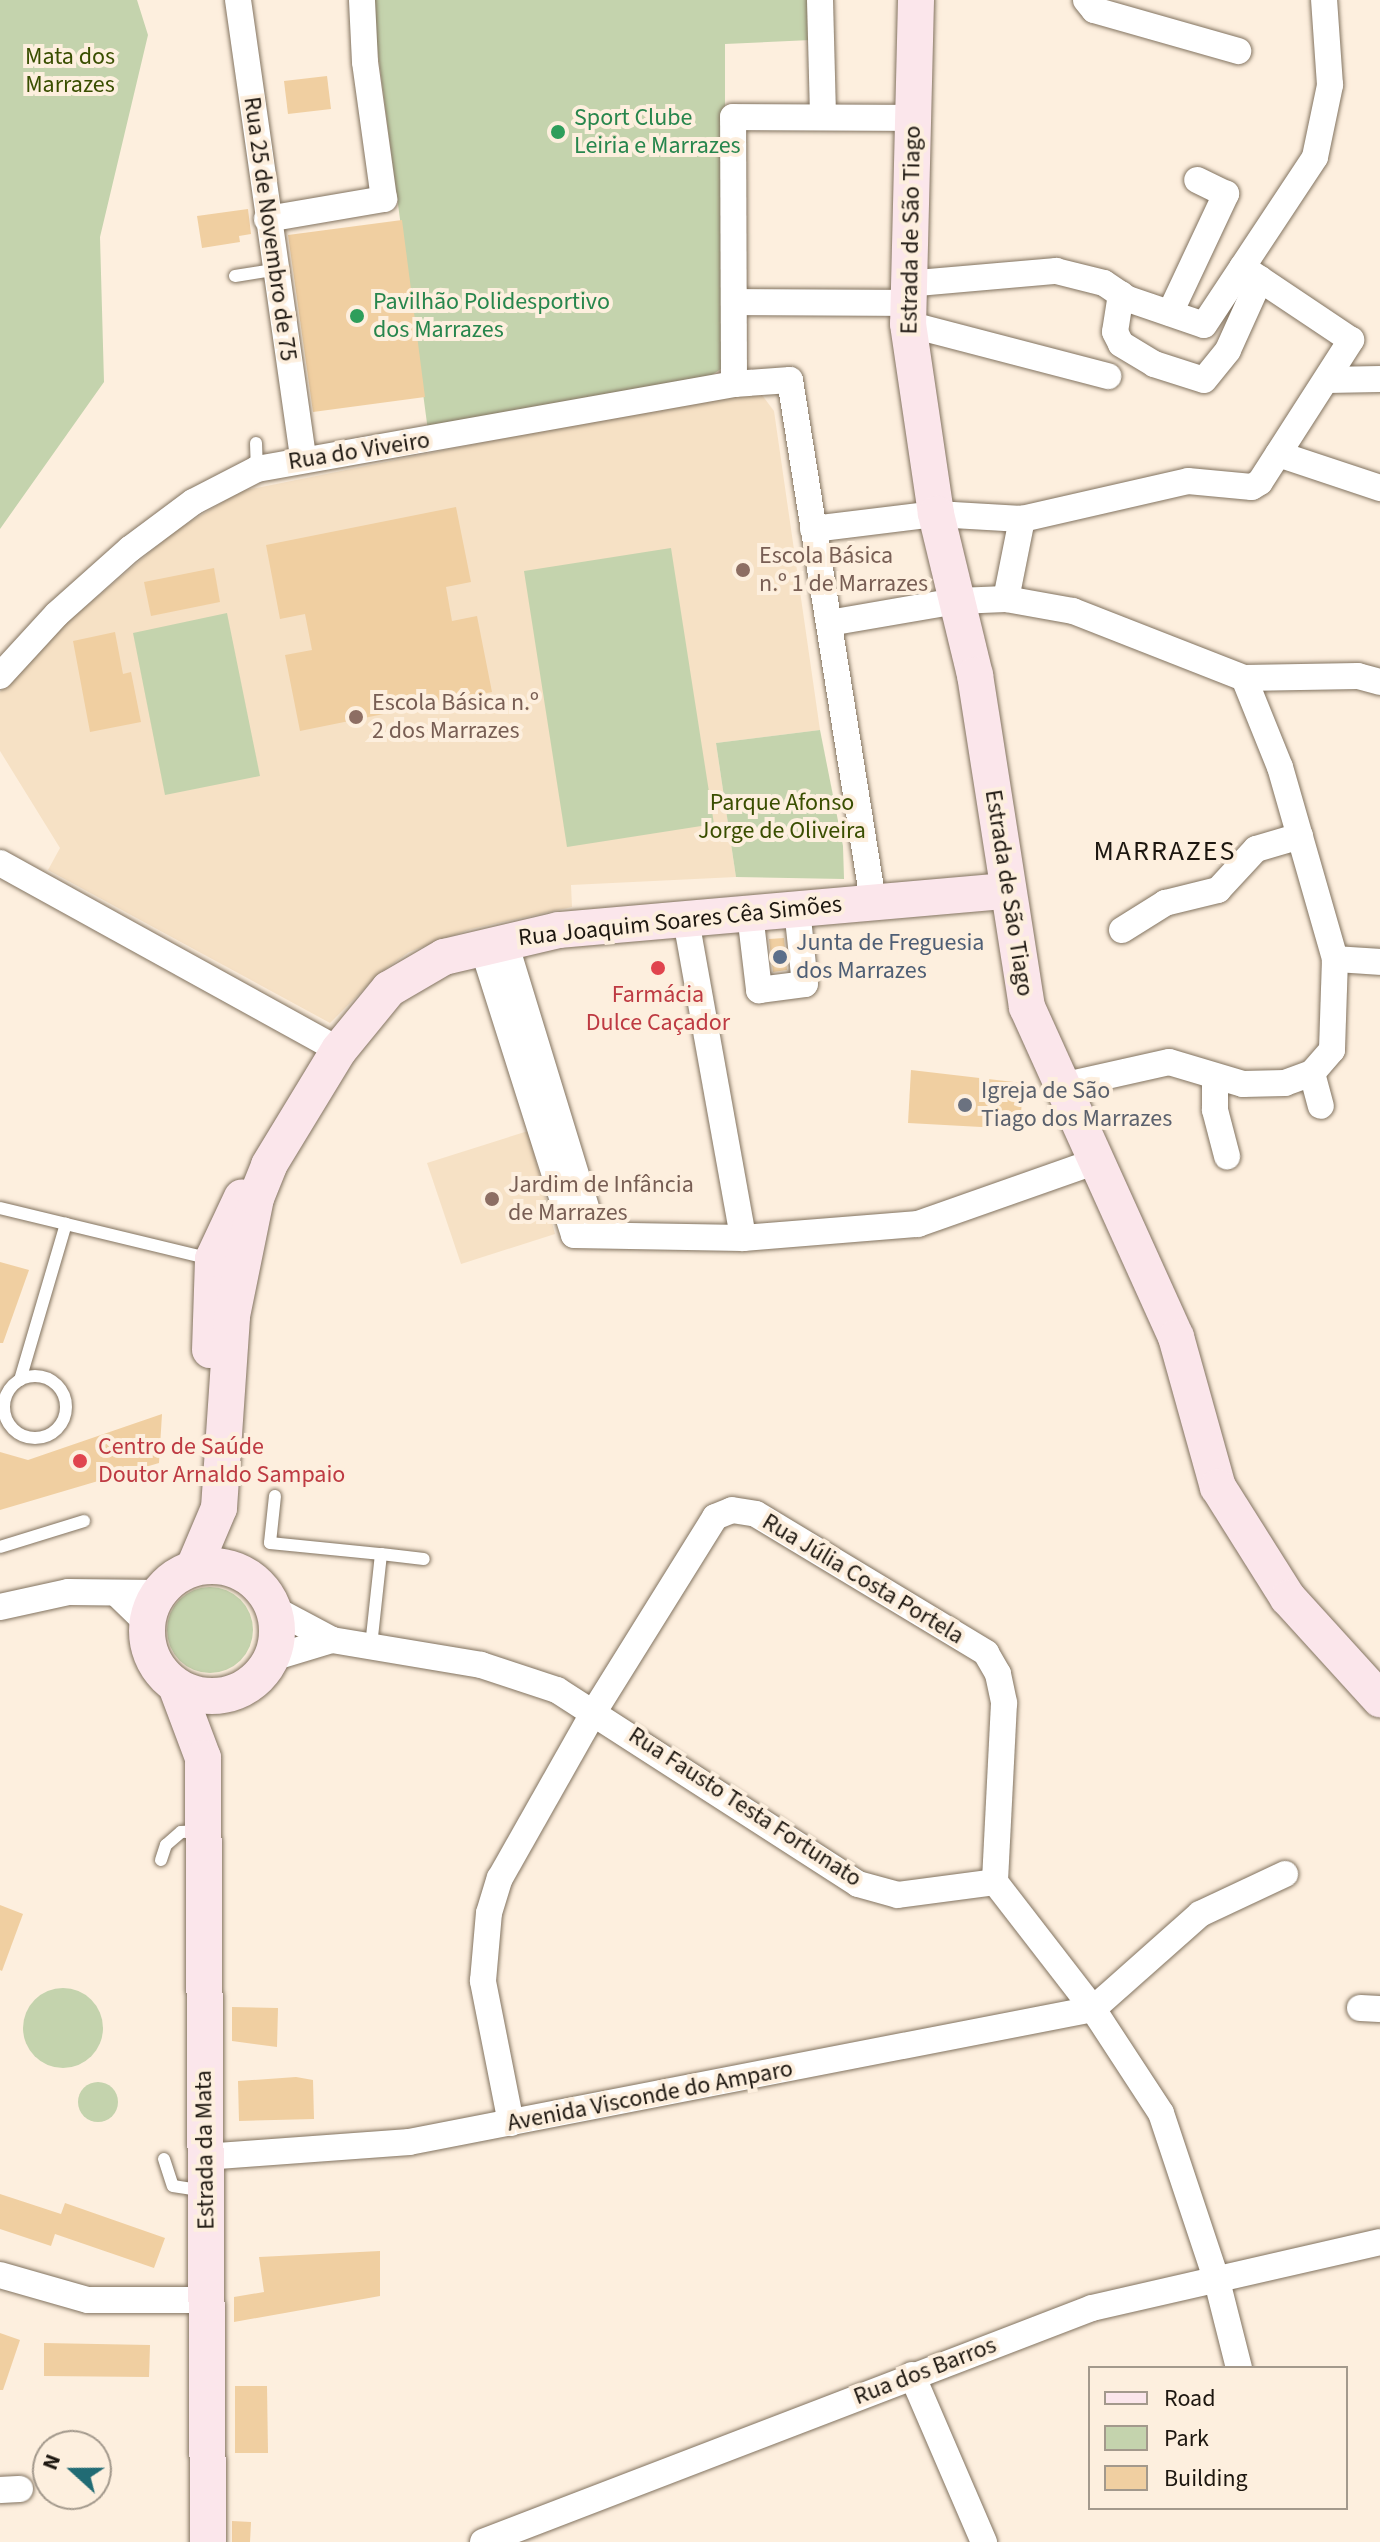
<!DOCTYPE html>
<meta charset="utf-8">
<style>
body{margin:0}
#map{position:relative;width:1380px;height:2542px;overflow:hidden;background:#fdefde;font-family:"Source Sans 3",sans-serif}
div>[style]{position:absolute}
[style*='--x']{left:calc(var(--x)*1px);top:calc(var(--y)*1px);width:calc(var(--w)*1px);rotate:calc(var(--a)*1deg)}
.built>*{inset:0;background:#f6e1c5}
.green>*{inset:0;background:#c4d3ad}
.round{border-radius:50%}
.building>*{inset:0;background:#f0cfa1}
.roads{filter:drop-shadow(0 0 2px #827360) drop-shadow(0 0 2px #827360)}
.service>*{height:12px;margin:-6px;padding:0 6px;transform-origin:6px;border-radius:6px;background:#fff}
.service>.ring{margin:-6px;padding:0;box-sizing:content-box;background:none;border:12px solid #fff;border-radius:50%}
.minor>*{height:26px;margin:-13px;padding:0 13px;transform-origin:13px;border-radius:13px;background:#fff}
.secondary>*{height:36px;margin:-18px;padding:0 18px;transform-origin:18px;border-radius:18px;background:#fbe6eb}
.secondary>.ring{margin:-18px;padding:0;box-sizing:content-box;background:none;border:36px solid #fbe6eb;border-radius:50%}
.dots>*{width:22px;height:22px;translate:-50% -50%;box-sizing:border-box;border:4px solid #fdefde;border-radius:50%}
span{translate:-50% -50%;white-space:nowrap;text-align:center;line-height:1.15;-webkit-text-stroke:8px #fdefde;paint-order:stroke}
.park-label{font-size:24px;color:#394e00}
.leisure-label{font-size:24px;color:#27864d}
.left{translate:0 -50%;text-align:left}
.street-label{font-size:24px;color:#1d1710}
.education-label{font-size:24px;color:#785e54}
.service-label{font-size:24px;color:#4e5e75}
.health-label{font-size:24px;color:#be3a42}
.worship-label{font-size:24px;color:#5b616d}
.quarter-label{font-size:28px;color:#1d1710;letter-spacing:2px}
.legend{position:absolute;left:1088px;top:2366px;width:260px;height:144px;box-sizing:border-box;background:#fdefde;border:2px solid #a3998c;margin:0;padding:10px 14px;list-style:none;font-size:24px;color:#1d1710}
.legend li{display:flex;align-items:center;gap:16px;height:40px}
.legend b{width:40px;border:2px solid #a3998c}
.north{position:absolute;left:32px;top:2430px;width:80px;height:80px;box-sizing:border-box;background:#fdefde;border:2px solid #a3998c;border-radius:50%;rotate:291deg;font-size:22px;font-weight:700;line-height:32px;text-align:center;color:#1d1710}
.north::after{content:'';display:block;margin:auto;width:28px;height:36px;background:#216b74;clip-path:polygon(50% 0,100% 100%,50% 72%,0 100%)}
</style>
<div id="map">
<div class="built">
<i style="clip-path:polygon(743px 390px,762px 395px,774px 411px,820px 730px,716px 743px,736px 877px,571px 885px,572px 907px,471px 929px,409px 952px,381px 972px,330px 1023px,48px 870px,60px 848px,0 751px,0 692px,58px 630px,175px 531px,241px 491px)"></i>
<i style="clip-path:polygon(528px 1131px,555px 1234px,461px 1264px,427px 1163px)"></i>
</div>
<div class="green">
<i style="clip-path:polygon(0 0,137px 0,148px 35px,100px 237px,104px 382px,0 529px)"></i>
<i style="clip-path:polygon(371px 0,810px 0,811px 40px,725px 44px,725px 366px,712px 375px,428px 431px)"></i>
<i style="clip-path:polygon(671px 548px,714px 824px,567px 847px,524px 571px)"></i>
<i style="clip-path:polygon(227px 613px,260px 776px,165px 795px,133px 633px)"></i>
<i style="clip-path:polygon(820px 730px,843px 846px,844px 879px,736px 877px,716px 743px)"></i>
<i class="round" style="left:167px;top:1587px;width:86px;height:86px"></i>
<i class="round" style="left:23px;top:1988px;width:80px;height:80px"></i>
<i class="round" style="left:78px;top:2082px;width:40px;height:40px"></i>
</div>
<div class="building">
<i style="clip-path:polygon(327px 76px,331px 109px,288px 114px,284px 81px)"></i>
<i style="clip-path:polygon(248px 209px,251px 234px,239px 236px,240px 242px,202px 248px,197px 216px)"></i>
<i style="clip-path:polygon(402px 220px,425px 397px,313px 412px,288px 235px)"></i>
<i style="clip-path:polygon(456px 507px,471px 582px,446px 587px,452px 621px,477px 616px,492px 692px,300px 731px,285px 655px,312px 650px,305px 614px,280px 619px,266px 545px)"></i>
<i style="clip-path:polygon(214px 568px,220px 602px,151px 616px,144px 582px)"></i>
<i style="clip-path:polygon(115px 632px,123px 674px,131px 672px,141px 722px,90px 732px,73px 641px)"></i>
<i style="clip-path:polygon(784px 938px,787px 970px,773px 972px,769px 939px)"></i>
<i style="clip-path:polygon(911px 1070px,1023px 1083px,1020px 1129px,908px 1123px)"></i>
<i style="clip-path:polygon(0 1262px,29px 1270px,3px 1343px,0 1343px)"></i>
<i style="clip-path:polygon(162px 1414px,159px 1463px,0 1510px,0 1452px,28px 1460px)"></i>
<i style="clip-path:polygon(0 1905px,23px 1914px,2px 1971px,0 1970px)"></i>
<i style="clip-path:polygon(232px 2007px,278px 2008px,277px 2047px,232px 2041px)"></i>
<i style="clip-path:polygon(296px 2077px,313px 2080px,314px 2119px,239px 2121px,238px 2081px)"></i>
<i style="clip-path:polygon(0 2194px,61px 2214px,65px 2203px,165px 2238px,154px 2268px,55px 2234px,51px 2246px,0 2229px)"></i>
<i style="clip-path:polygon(380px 2251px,380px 2296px,234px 2322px,234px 2297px,264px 2292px,259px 2257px)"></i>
<i style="clip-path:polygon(0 2333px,20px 2340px,3px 2390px,0 2390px)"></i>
<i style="clip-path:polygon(44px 2343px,150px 2345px,149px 2377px,44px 2376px)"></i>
<i style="clip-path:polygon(235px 2386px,267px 2386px,268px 2453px,235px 2453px)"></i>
<i style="clip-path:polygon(232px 2521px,251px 2522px,250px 2542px,232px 2542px)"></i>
</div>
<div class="roads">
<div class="service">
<i style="--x:235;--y:276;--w:39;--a:-9"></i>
<i style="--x:256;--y:443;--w:26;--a:88"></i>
<i style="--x:0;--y:1208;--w:217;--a:13.6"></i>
<i class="ring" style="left:4px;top:1376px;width:50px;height:50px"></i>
<i style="--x:20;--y:1380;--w:163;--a:-73.6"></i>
<i style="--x:275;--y:1496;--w:47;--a:96.1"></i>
<i style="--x:270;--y:1543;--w:112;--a:5.7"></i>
<i style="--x:381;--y:1554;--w:93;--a:96.2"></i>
<i style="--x:0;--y:1547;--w:88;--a:-17.2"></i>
<i style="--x:381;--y:1554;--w:43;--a:6.6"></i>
<i style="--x:161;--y:1860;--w:16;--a:-72"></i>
<i style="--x:166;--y:1845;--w:20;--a:-41"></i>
<i style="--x:181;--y:1832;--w:19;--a:-3"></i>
<i style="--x:164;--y:2159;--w:28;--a:72"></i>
<i style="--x:173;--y:2186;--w:30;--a:9"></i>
</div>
<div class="minor">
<i style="--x:238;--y:0;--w:462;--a:81.9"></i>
<i style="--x:820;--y:0;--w:116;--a:88.5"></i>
<i style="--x:1086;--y:0;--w:13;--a:51"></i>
<i style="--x:1094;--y:10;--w:150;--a:15.9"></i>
<i style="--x:267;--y:219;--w:119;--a:-9.7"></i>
<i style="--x:384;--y:199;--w:138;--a:-97.9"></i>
<i style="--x:365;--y:62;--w:62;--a:-92.8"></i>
<i style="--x:906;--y:284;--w:151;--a:-5"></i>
<i style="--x:1056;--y:271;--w:49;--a:14"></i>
<i style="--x:1104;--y:283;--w:29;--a:34"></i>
<i style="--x:1128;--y:299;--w:80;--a:18.9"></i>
<i style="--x:1204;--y:325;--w:201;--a:-56.5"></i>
<i style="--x:1315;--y:157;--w:74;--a:-78.2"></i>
<i style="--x:1330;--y:85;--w:85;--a:-94"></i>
<i style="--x:1121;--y:294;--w:38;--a:99"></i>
<i style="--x:1115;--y:332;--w:13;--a:63"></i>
<i style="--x:1121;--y:344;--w:39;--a:31"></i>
<i style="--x:1154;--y:364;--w:52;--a:17.7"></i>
<i style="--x:1204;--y:380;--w:38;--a:-51"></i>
<i style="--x:1228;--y:350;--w:78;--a:-65.7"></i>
<i style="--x:735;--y:302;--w:171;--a:0.3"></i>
<i style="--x:1170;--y:313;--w:132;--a:-64.8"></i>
<i style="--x:1226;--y:194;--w:32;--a:-154"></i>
<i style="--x:908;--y:324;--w:207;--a:14.6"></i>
<i style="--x:1327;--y:380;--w:53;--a:-1.1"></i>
<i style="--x:734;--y:384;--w:267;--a:-90.2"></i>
<i style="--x:733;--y:117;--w:179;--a:0.3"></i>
<i style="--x:1278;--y:454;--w:108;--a:18.4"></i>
<i style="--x:813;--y:529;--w:124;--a:-7"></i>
<i style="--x:936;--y:514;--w:86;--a:3.3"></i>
<i style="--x:1022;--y:519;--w:170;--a:-12.9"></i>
<i style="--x:1188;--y:481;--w:64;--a:5.4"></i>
<i style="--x:1252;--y:487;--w:9;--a:-32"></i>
<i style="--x:1260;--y:482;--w:169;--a:-57.3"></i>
<i style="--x:1351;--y:340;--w:131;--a:-146.2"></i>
<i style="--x:1006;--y:599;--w:82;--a:-78.7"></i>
<i style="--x:829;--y:623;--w:130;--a:-9.8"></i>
<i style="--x:957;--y:601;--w:49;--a:-2.3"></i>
<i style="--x:1006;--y:599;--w:68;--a:10.2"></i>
<i style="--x:1073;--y:611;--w:184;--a:21.4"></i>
<i style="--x:1244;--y:678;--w:96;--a:68"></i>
<i style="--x:1280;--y:767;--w:200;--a:74"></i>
<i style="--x:1335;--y:959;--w:91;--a:91.9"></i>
<i style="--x:1332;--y:1050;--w:30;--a:131"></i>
<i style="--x:1312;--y:1073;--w:29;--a:160"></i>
<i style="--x:1285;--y:1083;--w:42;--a:178.6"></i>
<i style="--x:1243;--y:1084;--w:77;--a:-163.4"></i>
<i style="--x:1169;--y:1062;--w:110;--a:167.4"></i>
<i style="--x:0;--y:676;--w:84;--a:-47.4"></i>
<i style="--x:57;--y:614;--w:98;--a:-41.7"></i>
<i style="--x:130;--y:549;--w:79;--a:-36.7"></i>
<i style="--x:193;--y:502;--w:72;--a:-27.3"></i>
<i style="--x:257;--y:469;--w:485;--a:-10.1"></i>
<i style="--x:734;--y:384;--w:56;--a:-4.1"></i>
<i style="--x:790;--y:380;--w:528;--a:80.95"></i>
<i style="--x:1244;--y:678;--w:114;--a:-1"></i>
<i style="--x:1358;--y:676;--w:23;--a:15"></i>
<i style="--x:0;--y:863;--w:387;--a:28.9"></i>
<i style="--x:750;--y:914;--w:77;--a:83.2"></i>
<i style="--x:759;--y:990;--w:46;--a:-7.4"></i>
<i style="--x:805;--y:984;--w:75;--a:-96.1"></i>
<i style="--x:686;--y:920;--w:323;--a:79.8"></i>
<i style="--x:1122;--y:930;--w:51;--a:-32.1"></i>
<i style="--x:1165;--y:903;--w:55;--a:-13.8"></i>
<i style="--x:1218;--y:890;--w:56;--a:-47.2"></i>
<i style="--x:1256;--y:849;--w:46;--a:-16.5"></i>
<i style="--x:504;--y:939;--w:308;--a:73"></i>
<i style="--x:482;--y:945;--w:304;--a:72.4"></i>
<i style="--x:574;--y:1235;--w:169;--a:1"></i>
<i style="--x:743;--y:1238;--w:176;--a:-4.6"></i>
<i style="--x:918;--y:1224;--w:193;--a:-19.4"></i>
<i style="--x:1335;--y:959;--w:45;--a:3.8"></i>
<i style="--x:1312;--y:1073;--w:34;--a:75"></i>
<i style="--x:1215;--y:1077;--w:33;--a:90"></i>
<i style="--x:1215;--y:1110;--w:48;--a:75.4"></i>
<i style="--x:116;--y:1593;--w:43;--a:44.1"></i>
<i style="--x:0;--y:1607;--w:70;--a:-12.4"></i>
<i style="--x:68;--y:1592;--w:90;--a:0.6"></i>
<i style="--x:274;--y:1609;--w:66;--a:28.1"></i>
<i style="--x:332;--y:1640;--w:151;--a:9.5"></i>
<i style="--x:481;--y:1665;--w:80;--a:18.2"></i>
<i style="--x:557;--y:1690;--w:358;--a:32.8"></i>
<i style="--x:858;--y:1884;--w:41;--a:15.4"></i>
<i style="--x:898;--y:1895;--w:98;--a:-7.6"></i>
<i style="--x:272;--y:1658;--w:63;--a:-16.7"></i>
<i style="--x:1360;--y:2008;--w:20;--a:3"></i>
<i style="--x:511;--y:2123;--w:145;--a:-101.2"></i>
<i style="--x:483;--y:1981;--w:68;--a:-85"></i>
<i style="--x:489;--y:1913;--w:37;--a:-73"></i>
<i style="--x:500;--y:1878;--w:193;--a:-60.5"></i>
<i style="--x:595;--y:1710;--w:227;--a:-58.1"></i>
<i style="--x:715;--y:1517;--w:18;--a:-22"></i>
<i style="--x:732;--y:1510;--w:24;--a:9"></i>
<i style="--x:756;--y:1514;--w:269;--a:31.1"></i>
<i style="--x:986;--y:1653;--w:24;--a:60"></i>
<i style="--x:998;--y:1674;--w:30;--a:78"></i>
<i style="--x:1004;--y:1703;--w:179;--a:92.9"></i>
<i style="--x:995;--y:1882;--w:160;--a:52.3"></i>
<i style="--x:1093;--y:2009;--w:124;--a:56.8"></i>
<i style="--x:1161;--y:2113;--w:177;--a:71.6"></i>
<i style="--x:1217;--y:2281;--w:90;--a:75.8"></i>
<i style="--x:204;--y:2157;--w:206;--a:-4.2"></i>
<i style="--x:409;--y:2142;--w:697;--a:-11"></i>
<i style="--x:1093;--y:2009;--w:143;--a:-41.6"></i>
<i style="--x:1200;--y:1914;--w:94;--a:-25.2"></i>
<i style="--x:0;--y:2275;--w:91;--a:15.9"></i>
<i style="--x:88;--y:2300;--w:118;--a:0"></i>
<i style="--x:912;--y:2375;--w:182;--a:66.7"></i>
<i style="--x:0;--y:2490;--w:20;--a:-3"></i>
<i style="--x:483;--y:2542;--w:652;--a:-21.02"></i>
<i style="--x:1092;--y:2308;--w:295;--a:-12.9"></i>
</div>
<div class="secondary">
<i style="--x:916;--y:0;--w:324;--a:91.4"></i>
<i style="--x:908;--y:324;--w:192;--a:81.6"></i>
<i style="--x:936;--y:514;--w:166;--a:76.4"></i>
<i style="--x:975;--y:675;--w:336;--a:81.1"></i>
<i style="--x:1027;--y:1007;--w:362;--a:65.7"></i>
<i style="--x:1176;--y:1337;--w:156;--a:74.4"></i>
<i style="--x:1218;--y:1487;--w:131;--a:57.8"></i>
<i style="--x:1288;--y:1598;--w:137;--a:47.7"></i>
<i style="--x:210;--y:1350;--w:91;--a:-88.1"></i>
<i style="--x:213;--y:1259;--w:68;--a:-64.9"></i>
<i class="ring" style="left:147px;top:1566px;width:94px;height:94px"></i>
<i style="--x:194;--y:1567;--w:64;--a:-67"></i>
<i style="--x:219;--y:1508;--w:192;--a:-86.1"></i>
<i style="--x:232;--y:1316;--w:120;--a:-78.5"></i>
<i style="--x:256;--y:1198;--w:35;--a:-68"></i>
<i style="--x:269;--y:1165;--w:135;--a:-58.7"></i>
<i style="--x:339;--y:1050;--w:79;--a:-50.7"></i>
<i style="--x:389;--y:989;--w:64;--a:-30.2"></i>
<i style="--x:444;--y:957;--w:118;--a:-13.2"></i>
<i style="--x:559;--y:930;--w:448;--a:-5"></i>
<i style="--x:176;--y:1686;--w:77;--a:69.4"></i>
<i style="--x:203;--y:1758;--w:784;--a:89.63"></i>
</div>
</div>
<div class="dots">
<i style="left:558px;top:132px;background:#2e9e5b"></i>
<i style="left:357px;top:316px;background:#2e9e5b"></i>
<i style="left:743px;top:570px;background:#8d6e63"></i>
<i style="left:356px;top:717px;background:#8d6e63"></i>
<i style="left:780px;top:957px;background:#5c6f8a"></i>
<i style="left:658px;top:968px;background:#e0444e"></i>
<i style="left:965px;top:1105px;background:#6b7280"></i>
<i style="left:492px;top:1199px;background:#8d6e63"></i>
<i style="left:80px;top:1461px;background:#e0444e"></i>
</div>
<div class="park-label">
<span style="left:70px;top:71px">Mata dos<br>Marrazes</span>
<span style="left:782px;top:817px">Parque Afonso<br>Jorge de Oliveira</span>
</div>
<div class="leisure-label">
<span class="left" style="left:574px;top:132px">Sport Clube<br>Leiria e Marrazes</span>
<span class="left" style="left:373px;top:316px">Pavilhão Polidesportivo<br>dos Marrazes</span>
</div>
<div class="street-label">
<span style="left:270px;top:229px;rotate:82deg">Rua 25 de Novembro de 75</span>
<span style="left:911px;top:230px;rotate:-89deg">Estrada de São Tiago</span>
<span style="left:359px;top:451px;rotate:-9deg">Rua do Viveiro</span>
<span style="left:1009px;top:893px;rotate:81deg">Estrada de São Tiago</span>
<span style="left:680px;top:921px;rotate:-6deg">Rua Joaquim Soares Cêa Simões</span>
<span style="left:863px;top:1579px;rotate:31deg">Rua Júlia Costa Portela</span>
<span style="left:745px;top:1807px;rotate:33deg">Rua Fausto Testa Fortunato</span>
<span style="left:650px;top:2096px;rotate:-11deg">Avenida Visconde do Amparo</span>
<span style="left:205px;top:2150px;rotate:-91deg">Estrada da Mata</span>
<span style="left:925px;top:2371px;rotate:-21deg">Rua dos Barros</span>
</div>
<div class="education-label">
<span class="left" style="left:759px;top:570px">Escola Básica<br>n.º 1 de Marrazes</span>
<span class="left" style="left:372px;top:717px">Escola Básica n.º<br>2 dos Marrazes</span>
<span class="left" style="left:508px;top:1199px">Jardim de Infância<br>de Marrazes</span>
</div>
<div class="service-label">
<span class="left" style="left:796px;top:957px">Junta de Freguesia<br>dos Marrazes</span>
</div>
<div class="health-label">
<span style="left:658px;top:1009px">Farmácia<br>Dulce Caçador</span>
<span class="left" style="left:98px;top:1461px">Centro de Saúde<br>Doutor Arnaldo Sampaio</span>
</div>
<div class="worship-label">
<span class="left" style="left:981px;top:1105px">Igreja de São<br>Tiago dos Marrazes</span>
</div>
<div class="quarter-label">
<span style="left:1165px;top:851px">MARRAZES</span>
</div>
<ul class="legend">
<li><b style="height:10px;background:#fbe6eb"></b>Road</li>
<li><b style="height:22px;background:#c4d3ad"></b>Park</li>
<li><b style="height:22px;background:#f0cfa1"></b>Building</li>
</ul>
<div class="north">N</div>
</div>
